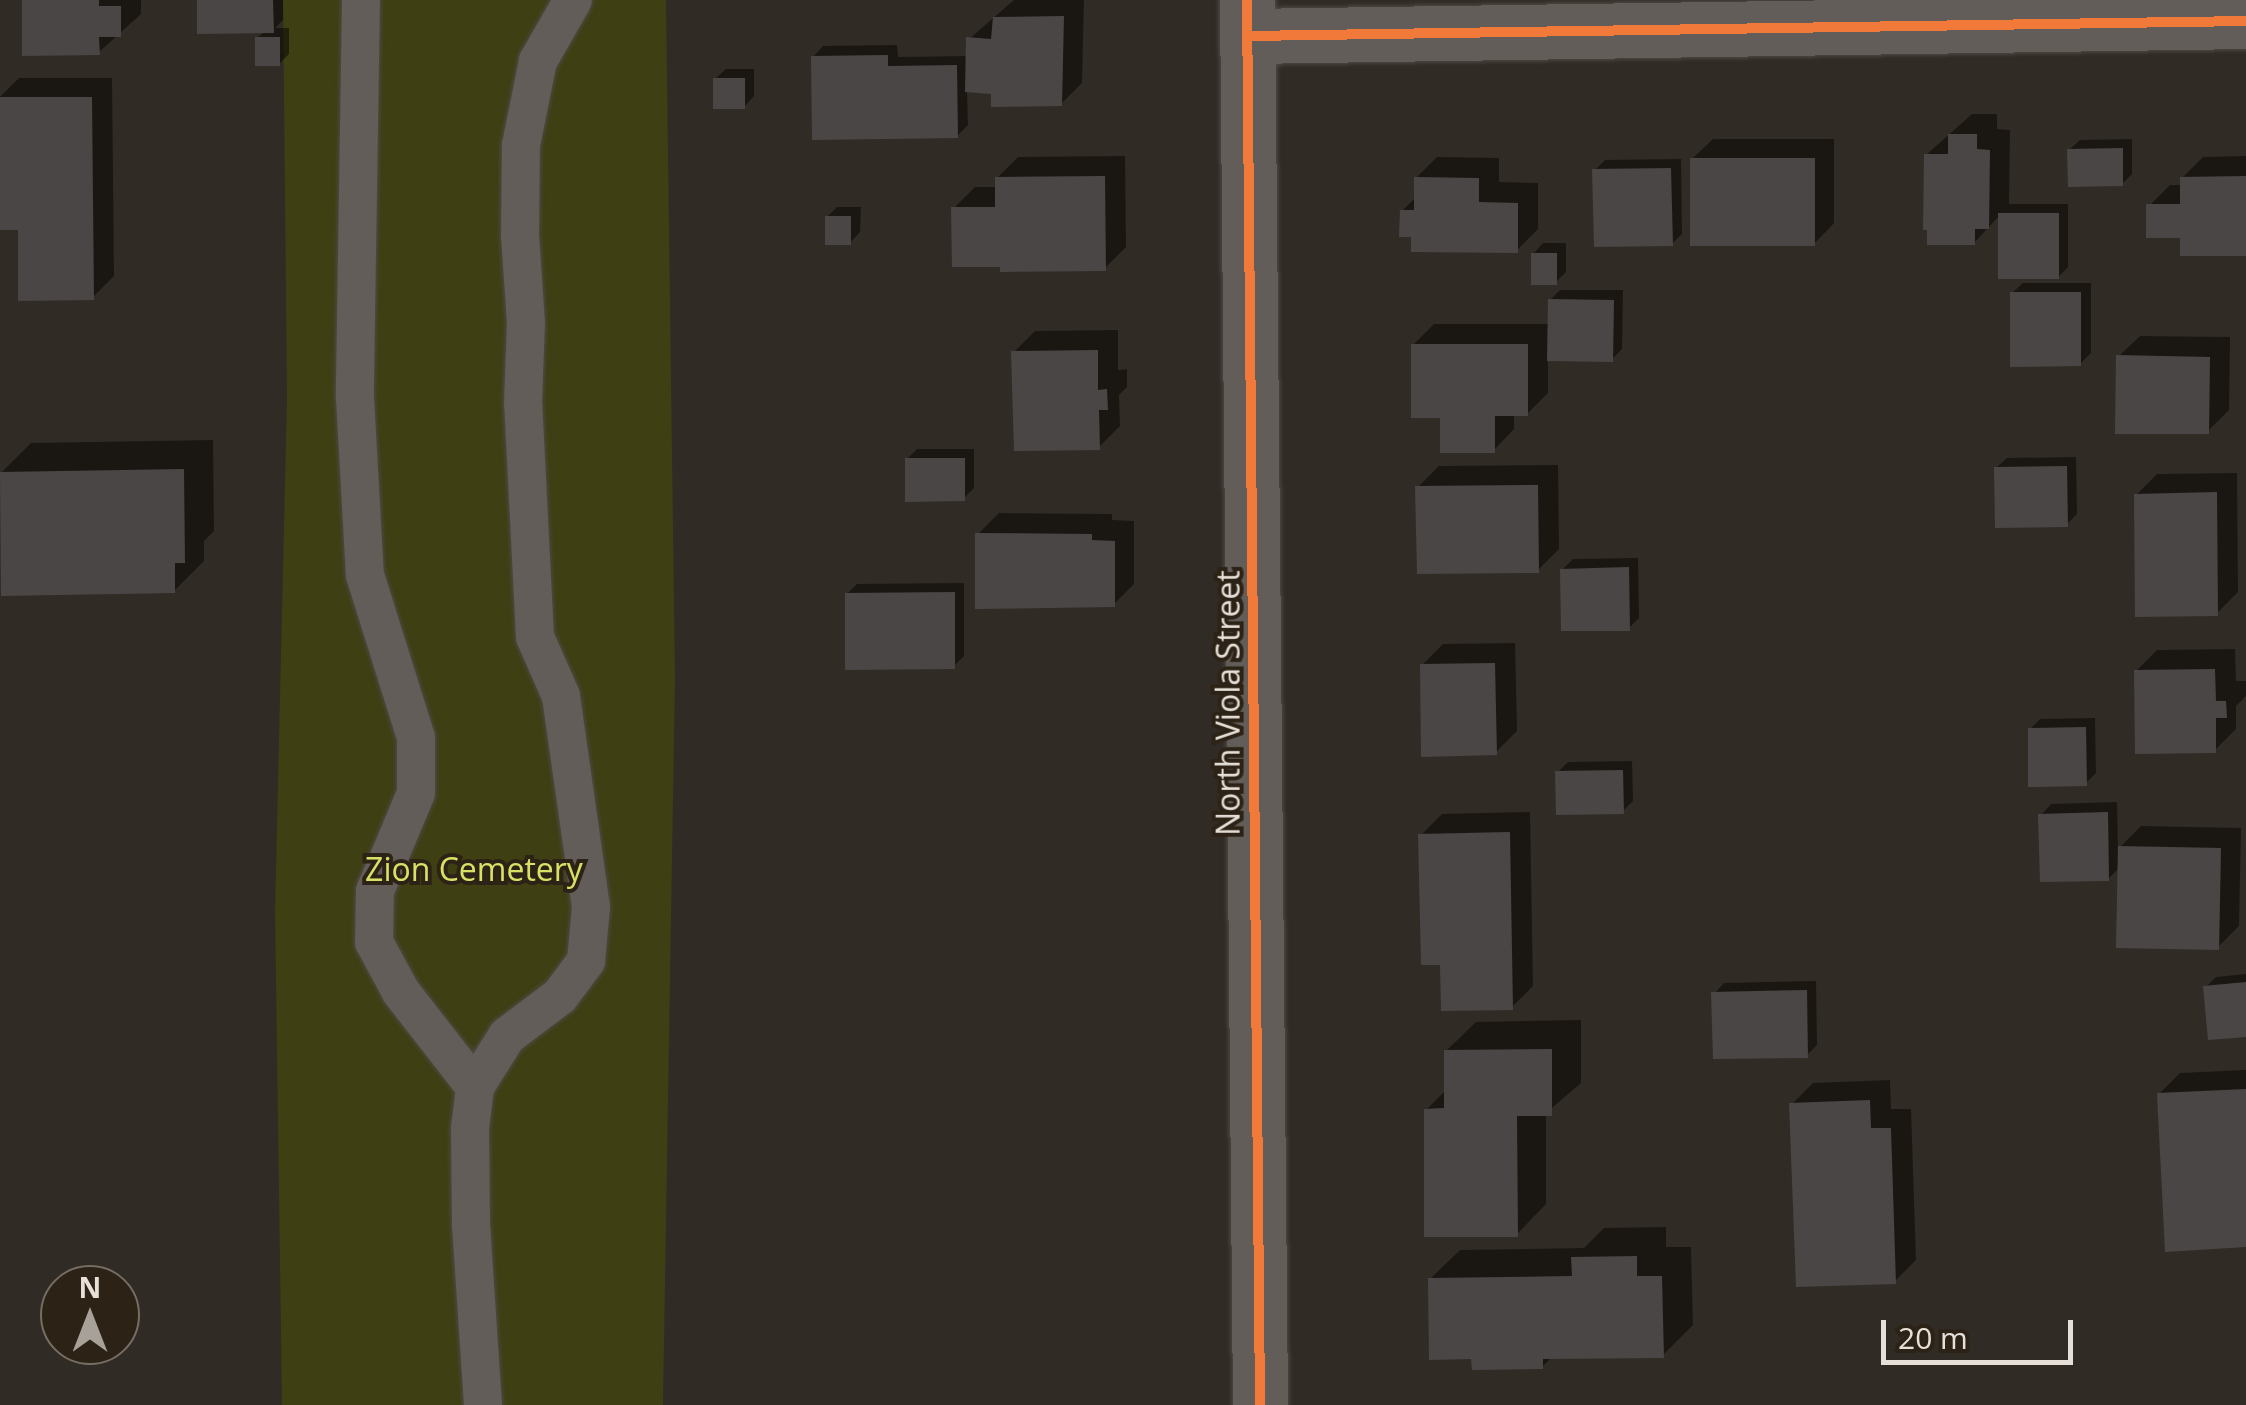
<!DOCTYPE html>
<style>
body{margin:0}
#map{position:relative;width:2246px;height:1405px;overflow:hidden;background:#312b25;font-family:"Open Sans",sans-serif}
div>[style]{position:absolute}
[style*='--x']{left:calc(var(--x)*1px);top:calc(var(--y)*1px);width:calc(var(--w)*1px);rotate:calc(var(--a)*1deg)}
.green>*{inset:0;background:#3e3f12}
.shadow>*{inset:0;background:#0007}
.building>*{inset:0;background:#4b4646}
.roads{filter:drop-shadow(0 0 2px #4e4943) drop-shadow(0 0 2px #4e4943)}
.lane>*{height:38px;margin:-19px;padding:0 19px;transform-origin:19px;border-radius:19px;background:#625d58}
.street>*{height:55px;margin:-27.5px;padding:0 27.5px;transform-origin:27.5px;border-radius:27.5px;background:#625d58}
.cycleway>*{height:10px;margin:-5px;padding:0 5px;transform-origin:5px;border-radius:5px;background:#f17a3a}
span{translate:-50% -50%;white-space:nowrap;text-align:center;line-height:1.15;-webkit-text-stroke:8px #2c2216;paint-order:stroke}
.street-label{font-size:32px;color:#e6e0d8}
.park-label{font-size:32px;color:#d9e064}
.north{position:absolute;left:40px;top:1265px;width:100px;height:100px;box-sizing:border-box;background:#2c2216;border:2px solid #766e64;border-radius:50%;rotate:0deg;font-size:28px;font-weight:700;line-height:40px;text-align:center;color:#e6e0d8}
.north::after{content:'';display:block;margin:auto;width:35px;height:45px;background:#a7a199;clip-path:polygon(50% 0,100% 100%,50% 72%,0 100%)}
.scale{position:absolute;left:1881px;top:1320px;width:192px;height:45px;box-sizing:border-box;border:5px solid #e6e0d8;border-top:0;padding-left:12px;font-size:30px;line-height:35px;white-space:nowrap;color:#e6e0d8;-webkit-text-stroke:8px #2c2216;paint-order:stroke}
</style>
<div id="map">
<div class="green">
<i style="clip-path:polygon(283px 0,666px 0,675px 678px,663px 1405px,282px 1405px,275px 911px,287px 397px)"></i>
</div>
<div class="shadow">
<i style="clip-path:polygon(24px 0,141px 0,141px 14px,99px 52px)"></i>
<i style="clip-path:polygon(199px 0,283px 0,283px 20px,275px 28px,289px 28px,289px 54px,279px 64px,257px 38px,265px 31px)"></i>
<i style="clip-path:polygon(1014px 0,1084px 0,1082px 83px,1061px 104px,967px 90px,968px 125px,957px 136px,813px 57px,823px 46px,897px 45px,898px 57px,968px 56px,969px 39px)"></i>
<i style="clip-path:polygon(726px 69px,754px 69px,754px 96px,744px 107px,715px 79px)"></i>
<i style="clip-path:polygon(19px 78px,112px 78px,114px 276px,93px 297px,20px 228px,0 228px,0 97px)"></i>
<i style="clip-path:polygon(1972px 114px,1997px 114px,1997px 129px,2010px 130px,2009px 204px,2068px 204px,2068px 267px,2058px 277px,2001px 214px,1974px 243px,1926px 155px)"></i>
<i style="clip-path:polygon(1713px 139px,1834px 139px,1834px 223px,1814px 244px,1692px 159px)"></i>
<i style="clip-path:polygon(2132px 139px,2132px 174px,2122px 184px,2069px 150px,2080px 140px)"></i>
<i style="clip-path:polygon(1125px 156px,1126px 247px,1105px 268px,1002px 264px,954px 208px,975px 187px,997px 187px,997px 178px,1018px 157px)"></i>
<i style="clip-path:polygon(2246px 156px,2246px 253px,2182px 235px,2149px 206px,2170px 185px,2182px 185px,2182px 178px,2203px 157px)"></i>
<i style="clip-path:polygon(1437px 157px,1499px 158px,1499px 182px,1538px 183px,1538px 229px,1517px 250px,1414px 234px,1402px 211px,1416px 197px,1416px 178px)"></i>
<i style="clip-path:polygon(1681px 159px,1682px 234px,1672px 244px,1595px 170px,1605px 160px)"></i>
<i style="clip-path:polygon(837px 207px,861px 207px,860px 232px,850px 243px,827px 217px)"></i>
<i style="clip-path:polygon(1543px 243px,1566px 243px,1566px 272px,1556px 282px,1533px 254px)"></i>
<i style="clip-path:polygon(2023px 283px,2091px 283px,2091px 353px,2080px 364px,2012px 293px)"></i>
<i style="clip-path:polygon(1560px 290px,1623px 290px,1622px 349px,1612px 359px,1548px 358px,1548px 393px,1527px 414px,1514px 414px,1514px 429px,1494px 450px,1442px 415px,1413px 345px,1434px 324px,1550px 324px,1550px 300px)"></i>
<i style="clip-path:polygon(1118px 330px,1118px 370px,1127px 369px,1127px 387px,1119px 395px,1120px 426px,1099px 447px,1014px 352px,1035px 331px)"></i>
<i style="clip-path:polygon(2140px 336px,2230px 337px,2229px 410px,2208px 431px,2119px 356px)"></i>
<i style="clip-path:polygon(213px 440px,214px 531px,204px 541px,204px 561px,174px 591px,1px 473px,31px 443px)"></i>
<i style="clip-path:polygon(917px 449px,974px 449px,974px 488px,963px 499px,907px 459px)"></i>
<i style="clip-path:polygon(2076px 457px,2077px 514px,2067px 524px,1996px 468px,2007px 458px)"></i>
<i style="clip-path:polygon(1558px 465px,1559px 549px,1538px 570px,1418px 487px,1439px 466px)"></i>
<i style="clip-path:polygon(2237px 473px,2238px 592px,2217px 613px,2136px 495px,2157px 474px)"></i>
<i style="clip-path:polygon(999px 513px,1112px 514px,1112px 520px,1134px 521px,1134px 584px,1113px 605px,978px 534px)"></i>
<i style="clip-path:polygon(1638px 558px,1639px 618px,1629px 628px,1562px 570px,1573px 559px)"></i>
<i style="clip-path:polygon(964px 583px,964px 656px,953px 667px,847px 594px,857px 584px)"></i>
<i style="clip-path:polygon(1515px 643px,1517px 731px,1496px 752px,1422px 665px,1443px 644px)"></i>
<i style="clip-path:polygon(2235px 649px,2236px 681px,2246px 681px,2246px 696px,2236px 706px,2236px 729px,2215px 750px,2136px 671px,2157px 650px)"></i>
<i style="clip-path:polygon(2095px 718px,2096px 773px,2086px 783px,2030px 729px,2040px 719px)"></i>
<i style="clip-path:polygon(1632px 761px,1633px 801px,1623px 811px,1558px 772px,1568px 762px)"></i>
<i style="clip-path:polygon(2117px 802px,2118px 849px,2141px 826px,2241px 828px,2239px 926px,2218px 947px,2120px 867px,2108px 879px,2041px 815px,2051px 804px)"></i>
<i style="clip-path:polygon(1530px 812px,1533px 986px,1512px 1007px,1442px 962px,1421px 835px,1442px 814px)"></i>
<i style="clip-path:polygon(2246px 974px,2246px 1034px,2206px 987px,2216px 977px)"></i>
<i style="clip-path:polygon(1816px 981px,1817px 1045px,1807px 1055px,1714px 994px,1724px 983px)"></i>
<i style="clip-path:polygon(1581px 1020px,1581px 1083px,1546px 1113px,1546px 1204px,1517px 1234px,1426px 1110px,1446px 1090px,1446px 1051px,1476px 1022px)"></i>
<i style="clip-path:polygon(2246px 1070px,2246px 1245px,2159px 1094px,2180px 1073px)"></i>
<i style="clip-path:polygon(1890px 1080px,1891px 1109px,1911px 1109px,1916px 1260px,1895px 1281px,1792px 1104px,1813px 1083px)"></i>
<i style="clip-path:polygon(1666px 1227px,1666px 1247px,1691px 1247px,1693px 1325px,1663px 1355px,1553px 1356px,1542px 1367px,1474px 1356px,1430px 1279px,1460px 1250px,1584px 1248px,1604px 1228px)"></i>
</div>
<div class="building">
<i style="clip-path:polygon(22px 0,99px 0,99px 6px,121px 6px,121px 37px,99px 37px,100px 55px,22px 56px)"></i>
<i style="clip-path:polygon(197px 0,273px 0,274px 33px,197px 34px)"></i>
<i style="clip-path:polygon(1064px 16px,1062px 106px,991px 107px,991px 94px,965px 92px,966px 37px,991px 39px,993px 17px)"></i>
<i style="clip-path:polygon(255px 37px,280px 37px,280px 66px,255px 66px)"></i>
<i style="clip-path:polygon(888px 55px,888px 66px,957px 65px,958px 138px,812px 140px,811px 56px)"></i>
<i style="clip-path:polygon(713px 78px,745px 78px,745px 109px,713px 109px)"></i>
<i style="clip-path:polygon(0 97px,92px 97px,94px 300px,18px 301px,18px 230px,0 230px)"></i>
<i style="clip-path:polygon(1948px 134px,1977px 134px,1977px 149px,1990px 150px,1989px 229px,1975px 229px,1975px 245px,1927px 245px,1927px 230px,1923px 230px,1924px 154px,1948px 154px)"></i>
<i style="clip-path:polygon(2123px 148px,2123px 186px,2068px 187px,2067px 149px)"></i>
<i style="clip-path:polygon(1690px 158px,1815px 158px,1815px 246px,1690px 246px)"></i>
<i style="clip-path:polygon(1671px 168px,1673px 246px,1594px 247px,1592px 169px)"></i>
<i style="clip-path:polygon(1105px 176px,1106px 271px,1000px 272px,1000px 267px,952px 267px,951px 207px,995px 207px,995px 177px)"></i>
<i style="clip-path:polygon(2246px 176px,2246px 256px,2180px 256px,2180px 238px,2146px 238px,2146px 204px,2180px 204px,2180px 177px)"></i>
<i style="clip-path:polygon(1414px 177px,1479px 178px,1479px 202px,1518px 203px,1518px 253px,1411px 252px,1411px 237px,1399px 237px,1400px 210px,1414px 210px)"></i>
<i style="clip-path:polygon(1998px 213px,2059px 213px,2059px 279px,1998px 279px)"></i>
<i style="clip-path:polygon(825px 216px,851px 216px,851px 245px,825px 245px)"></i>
<i style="clip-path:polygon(1531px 253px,1557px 253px,1557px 285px,1531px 285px)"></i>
<i style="clip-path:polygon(2010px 292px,2081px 292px,2081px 366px,2010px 367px)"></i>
<i style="clip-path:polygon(1548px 299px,1614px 300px,1613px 362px,1547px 361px)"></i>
<i style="clip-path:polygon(1411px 344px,1528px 344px,1528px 416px,1495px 416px,1495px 453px,1440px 453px,1440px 418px,1411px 418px)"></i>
<i style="clip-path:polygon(1098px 350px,1098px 390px,1107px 389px,1108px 410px,1099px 410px,1100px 450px,1014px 451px,1011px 351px)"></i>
<i style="clip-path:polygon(2116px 355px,2210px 357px,2209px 434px,2115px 434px)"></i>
<i style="clip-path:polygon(905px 458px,965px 458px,965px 501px,905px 502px)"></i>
<i style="clip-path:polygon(2067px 466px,2068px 527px,1995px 528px,1994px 467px)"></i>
<i style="clip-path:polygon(184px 469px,185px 563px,175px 563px,175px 593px,1px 596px,0 472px)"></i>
<i style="clip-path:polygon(1538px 485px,1539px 573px,1417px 574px,1415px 486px)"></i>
<i style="clip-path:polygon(2217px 492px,2218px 616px,2135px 617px,2134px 494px)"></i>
<i style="clip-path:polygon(975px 533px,1092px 534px,1092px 540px,1115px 541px,1115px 607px,975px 609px)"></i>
<i style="clip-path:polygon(1629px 567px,1630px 631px,1561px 631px,1560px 569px)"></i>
<i style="clip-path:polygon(955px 592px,955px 669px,845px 670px,845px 593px)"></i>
<i style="clip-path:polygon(1495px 663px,1497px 755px,1421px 757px,1420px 664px)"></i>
<i style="clip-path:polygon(2215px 669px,2216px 701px,2226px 701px,2227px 718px,2216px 718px,2216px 753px,2135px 754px,2134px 670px)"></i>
<i style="clip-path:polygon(2086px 727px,2087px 786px,2028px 787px,2028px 728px)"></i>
<i style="clip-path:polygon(1623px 770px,1624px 814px,1556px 815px,1555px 771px)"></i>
<i style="clip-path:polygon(2108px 812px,2109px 881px,2040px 882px,2038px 814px)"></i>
<i style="clip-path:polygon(1510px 832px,1513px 1010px,1441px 1011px,1440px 965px,1421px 965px,1418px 834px)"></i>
<i style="clip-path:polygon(2118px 846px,2221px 848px,2219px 950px,2116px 948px)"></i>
<i style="clip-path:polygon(2246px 982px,2246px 1037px,2208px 1040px,2203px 986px)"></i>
<i style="clip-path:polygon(1807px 990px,1808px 1058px,1713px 1059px,1711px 992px)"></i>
<i style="clip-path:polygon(1552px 1049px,1552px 1116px,1517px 1116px,1518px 1237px,1424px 1237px,1424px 1109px,1444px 1108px,1444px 1050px)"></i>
<i style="clip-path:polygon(2246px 1089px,2246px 1247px,2165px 1252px,2157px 1093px)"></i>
<i style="clip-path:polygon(1870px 1100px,1871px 1128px,1891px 1128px,1896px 1284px,1796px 1287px,1789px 1103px)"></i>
<i style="clip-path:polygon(1637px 1256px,1637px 1276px,1662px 1276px,1664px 1358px,1543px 1359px,1543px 1369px,1472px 1370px,1471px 1359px,1429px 1360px,1428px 1278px,1572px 1276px,1571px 1257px)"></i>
</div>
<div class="roads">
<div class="lane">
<i style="--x:361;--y:0;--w:398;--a:90.9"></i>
<i style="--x:355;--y:398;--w:177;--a:86.8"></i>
<i style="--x:365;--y:575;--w:171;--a:72.6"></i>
<i style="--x:416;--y:738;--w:55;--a:90"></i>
<i style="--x:416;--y:793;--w:106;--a:112.7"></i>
<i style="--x:375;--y:891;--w:51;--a:91.1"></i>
<i style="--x:374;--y:942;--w:57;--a:61.6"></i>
<i style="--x:401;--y:992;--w:120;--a:52.1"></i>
<i style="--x:483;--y:1405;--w:180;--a:-93.8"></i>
<i style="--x:471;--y:1225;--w:97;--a:-90.6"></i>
<i style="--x:470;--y:1128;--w:41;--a:-83"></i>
<i style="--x:475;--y:1087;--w:60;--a:-57.9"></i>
<i style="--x:507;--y:1036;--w:66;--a:-37"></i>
<i style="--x:560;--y:996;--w:44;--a:-53.4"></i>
<i style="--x:586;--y:961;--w:54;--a:-84.7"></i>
<i style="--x:591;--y:907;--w:213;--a:-98.1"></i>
<i style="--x:561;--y:696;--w:64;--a:-113.8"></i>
<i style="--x:535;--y:637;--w:234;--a:-92.9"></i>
<i style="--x:523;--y:403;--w:80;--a:-87.9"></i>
<i style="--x:526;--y:323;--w:87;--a:-93.9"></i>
<i style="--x:520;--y:236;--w:91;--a:-89.4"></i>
<i style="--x:521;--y:145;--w:86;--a:-78.6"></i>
<i style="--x:538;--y:61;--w:70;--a:-60.2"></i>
</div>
<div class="street">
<i style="--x:1247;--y:0;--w:1405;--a:89.47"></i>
<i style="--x:1248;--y:36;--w:998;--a:-0.86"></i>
</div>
</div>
<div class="cycleway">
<i style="--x:1247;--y:0;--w:1405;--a:89.47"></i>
<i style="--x:1248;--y:36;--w:998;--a:-0.86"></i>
</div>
<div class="street-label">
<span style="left:1228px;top:703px;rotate:-90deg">North Viola Street</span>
</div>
<div class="park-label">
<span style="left:474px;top:869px">Zion Cemetery</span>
</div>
<div class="north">N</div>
<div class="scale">20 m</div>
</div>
